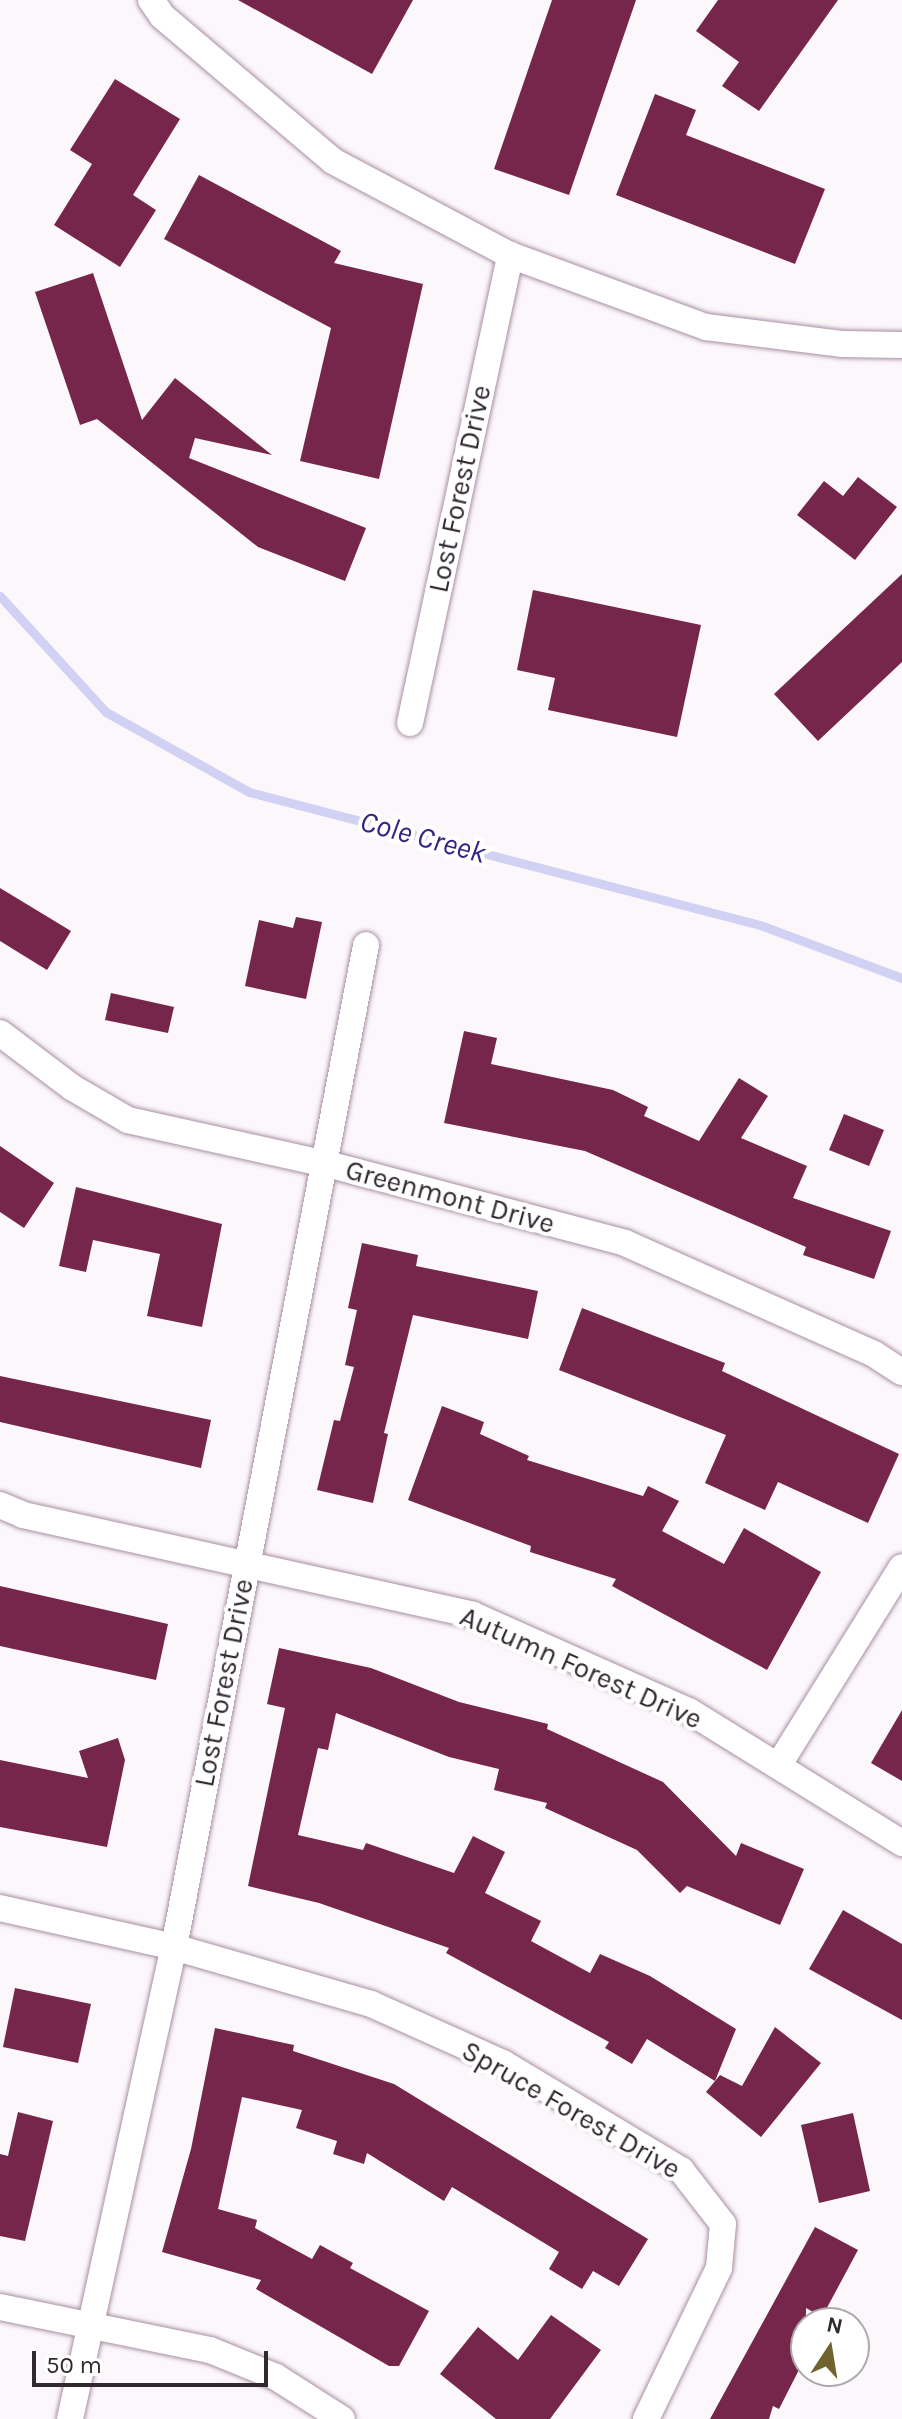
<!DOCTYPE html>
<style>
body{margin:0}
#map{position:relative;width:902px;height:2419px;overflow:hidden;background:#fcf7fb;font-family:Karla,sans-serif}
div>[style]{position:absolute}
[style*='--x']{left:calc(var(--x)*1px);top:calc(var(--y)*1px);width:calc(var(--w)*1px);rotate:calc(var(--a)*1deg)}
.stream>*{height:9px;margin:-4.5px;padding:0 4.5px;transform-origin:4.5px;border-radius:4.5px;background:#d0d1f3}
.building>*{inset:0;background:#76264a}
.roads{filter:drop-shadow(0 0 2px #a88fa3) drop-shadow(0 0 2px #a88fa3)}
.minor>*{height:26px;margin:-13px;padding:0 13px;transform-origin:13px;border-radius:13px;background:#fff}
span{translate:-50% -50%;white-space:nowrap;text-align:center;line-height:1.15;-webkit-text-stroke:8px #fff;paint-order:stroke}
.street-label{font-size:28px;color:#322830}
.water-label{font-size:30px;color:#352582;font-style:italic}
.north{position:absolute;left:790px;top:2307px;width:80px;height:80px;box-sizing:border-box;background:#fff;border:2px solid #ada9ac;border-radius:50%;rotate:12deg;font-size:22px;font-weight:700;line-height:32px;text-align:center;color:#322830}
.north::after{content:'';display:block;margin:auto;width:28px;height:36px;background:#716330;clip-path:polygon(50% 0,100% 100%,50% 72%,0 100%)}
.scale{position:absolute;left:32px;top:2351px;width:236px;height:36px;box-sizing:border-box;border:4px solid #322830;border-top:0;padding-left:10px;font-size:24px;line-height:28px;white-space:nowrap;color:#322830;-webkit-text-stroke:6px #fff;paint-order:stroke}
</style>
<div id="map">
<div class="stream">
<i style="--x:0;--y:596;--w:157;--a:47.6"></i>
<i style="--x:106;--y:712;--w:164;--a:29.2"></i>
<i style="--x:249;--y:792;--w:528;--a:14.59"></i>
<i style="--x:760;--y:925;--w:152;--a:20.5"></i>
</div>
<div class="building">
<i style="clip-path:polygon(238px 0,413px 0,372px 74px)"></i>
<i style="clip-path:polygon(552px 0,636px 0,569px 195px,494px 169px)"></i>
<i style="clip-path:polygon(718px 0,838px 0,759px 111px,722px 86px,739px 62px,696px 31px)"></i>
<i style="clip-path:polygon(115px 79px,180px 119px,133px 195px,156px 210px,120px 267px,54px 225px,92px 164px,70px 150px)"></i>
<i style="clip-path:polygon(655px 94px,696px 110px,686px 135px,825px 189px,795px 264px,616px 195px)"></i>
<i style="clip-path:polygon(199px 175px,341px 251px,334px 263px,423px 284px,379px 479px,300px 461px,331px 328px,164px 239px)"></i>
<i style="clip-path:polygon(93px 273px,142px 420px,175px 378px,272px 455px,195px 438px,189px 458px,366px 528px,345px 581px,258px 547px,97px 419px,80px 425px,35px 292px)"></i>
<i style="clip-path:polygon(858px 477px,897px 507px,855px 560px,797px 515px,824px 481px,843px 496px)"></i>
<i style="clip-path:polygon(902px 574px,902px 662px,818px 741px,774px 694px)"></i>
<i style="clip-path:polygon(533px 590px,701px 625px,677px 737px,548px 710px,555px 678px,517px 670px)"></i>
<i style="clip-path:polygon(0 888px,71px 931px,47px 970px,0 941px)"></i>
<i style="clip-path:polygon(296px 917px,322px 922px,306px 999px,245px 986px,259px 920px,293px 928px)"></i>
<i style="clip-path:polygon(111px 993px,174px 1007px,168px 1033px,105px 1020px)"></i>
<i style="clip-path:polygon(464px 1031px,497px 1038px,491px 1064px,613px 1090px,648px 1107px,644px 1116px,699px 1141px,739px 1078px,768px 1096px,741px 1138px,807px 1166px,793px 1198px,891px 1231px,874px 1279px,803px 1255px,806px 1247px,585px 1151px,444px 1123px)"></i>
<i style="clip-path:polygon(844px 1114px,884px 1130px,869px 1166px,829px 1150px)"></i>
<i style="clip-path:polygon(0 1146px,54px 1183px,24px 1228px,0 1212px)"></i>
<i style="clip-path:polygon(76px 1187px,222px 1224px,202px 1327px,147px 1316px,160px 1254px,93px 1240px,86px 1272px,59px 1266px)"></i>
<i style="clip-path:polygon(362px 1243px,418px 1255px,416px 1266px,538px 1291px,528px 1339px,413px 1315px,384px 1433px,388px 1434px,373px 1503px,317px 1490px,334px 1420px,340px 1421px,354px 1367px,345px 1365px,357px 1310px,348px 1308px)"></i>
<i style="clip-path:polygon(582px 1308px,725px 1363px,722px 1371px,899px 1454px,868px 1523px,778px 1482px,765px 1510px,705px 1483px,726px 1435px,559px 1370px)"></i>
<i style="clip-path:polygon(0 1376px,211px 1420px,201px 1468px,0 1422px)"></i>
<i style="clip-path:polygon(442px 1406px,484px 1422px,480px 1434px,529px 1456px,527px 1460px,643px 1496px,648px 1486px,679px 1501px,662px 1531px,724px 1564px,744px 1528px,821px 1572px,767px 1670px,612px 1586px,616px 1579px,530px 1552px,531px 1546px,408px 1500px)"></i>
<i style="clip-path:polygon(0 1586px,168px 1624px,156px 1680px,0 1646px)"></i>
<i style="clip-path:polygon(279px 1648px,371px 1668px,459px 1702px,548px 1724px,547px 1729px,663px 1782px,736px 1856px,741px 1843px,804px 1869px,780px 1925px,687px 1886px,680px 1893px,637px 1850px,545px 1808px,547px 1803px,494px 1790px,499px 1769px,449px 1757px,336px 1713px,328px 1750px,318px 1748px,298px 1835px,363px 1850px,366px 1843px,454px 1873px,473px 1836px,505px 1852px,485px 1893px,541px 1921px,531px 1941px,590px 1973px,600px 1954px,650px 1976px,736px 2029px,715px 2081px,647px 2039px,632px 2064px,605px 2048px,609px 2042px,446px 1953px,449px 1948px,319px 1903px,248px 1886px,285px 1708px,267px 1704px)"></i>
<i style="clip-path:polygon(902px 1710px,902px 1781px,871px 1763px)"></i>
<i style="clip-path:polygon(118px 1738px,125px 1760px,107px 1847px,0 1827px,0 1760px,88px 1778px,79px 1751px)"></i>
<i style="clip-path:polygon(843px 1910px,902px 1944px,902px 2020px,809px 1969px)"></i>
<i style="clip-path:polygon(15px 1988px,91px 2004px,78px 2063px,3px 2047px)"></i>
<i style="clip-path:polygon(775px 2027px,821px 2063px,761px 2137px,706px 2092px,720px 2075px,742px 2086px)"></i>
<i style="clip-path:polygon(215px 2028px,294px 2045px,293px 2051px,394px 2084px,648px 2239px,619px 2286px,593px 2271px,582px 2289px,549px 2269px,559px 2252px,452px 2187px,444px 2201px,367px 2153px,364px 2164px,333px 2154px,337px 2141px,296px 2128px,302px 2110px,242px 2097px,218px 2209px,257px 2220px,255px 2228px,312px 2259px,320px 2245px,353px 2263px,350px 2268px,429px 2311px,399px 2366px,389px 2366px,256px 2289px,261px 2280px,162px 2252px,191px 2149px)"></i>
<i style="clip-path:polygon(18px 2112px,53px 2121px,25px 2241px,0 2236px,0 2154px,8px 2156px)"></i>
<i style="clip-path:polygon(853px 2113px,870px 2191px,819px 2203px,801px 2125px)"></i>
<i style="clip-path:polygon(815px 2227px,858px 2250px,822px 2317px,806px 2308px,806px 2356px,779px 2409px,773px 2406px,769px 2419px,710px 2419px)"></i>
<i style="clip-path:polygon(551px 2315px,601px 2350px,550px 2419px,496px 2419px,440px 2374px,478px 2327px,518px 2360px)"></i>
</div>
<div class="roads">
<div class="minor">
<i style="--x:151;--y:0;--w:19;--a:55"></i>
<i style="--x:162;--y:16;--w:224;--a:40.3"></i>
<i style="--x:333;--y:161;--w:200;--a:28"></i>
<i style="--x:510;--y:255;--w:209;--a:20.2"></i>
<i style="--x:706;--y:327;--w:138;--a:7.1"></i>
<i style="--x:843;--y:344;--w:59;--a:1"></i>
<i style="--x:410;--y:723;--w:479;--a:-77.9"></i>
<i style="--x:0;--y:1033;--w:91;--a:37"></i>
<i style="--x:73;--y:1088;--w:64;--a:30.2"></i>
<i style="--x:128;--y:1120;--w:204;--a:12.5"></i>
<i style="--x:327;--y:1164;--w:308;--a:14.8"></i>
<i style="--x:625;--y:1243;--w:273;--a:24"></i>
<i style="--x:874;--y:1354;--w:33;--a:33"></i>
<i style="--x:0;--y:1505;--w:25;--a:23"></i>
<i style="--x:23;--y:1515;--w:461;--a:12.5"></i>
<i style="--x:473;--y:1615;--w:236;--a:24"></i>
<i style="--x:689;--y:1711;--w:251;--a:31.8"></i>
<i style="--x:778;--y:1766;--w:234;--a:-58.1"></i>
<i style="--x:0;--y:1908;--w:178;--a:12.6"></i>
<i style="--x:174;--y:1947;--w:205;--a:16.1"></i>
<i style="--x:371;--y:2004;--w:145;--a:24.1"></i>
<i style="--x:503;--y:2063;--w:208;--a:31"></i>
<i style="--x:681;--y:2170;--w:68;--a:52.1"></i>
<i style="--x:723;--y:2224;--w:44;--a:95.2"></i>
<i style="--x:719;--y:2268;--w:168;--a:115.8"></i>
<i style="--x:0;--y:2307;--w:214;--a:11.6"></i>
<i style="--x:210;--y:2350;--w:71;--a:22.2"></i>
<i style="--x:276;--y:2377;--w:78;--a:32.5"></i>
<i style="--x:70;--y:2419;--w:483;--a:-77.6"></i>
<i style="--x:174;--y:1947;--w:1020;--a:-79.15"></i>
</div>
</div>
<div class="street-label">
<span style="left:460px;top:489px;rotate:-78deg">Lost Forest Drive</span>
<span style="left:450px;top:1197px;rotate:15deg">Greenmont Drive</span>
<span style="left:581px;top:1668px;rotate:24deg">Autumn Forest Drive</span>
<span style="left:224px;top:1683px;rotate:-79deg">Lost Forest Drive</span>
<span style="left:571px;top:2110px;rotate:30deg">Spruce Forest Drive</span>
</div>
<div class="water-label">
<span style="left:423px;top:837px;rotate:15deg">Cole Creek</span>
</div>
<div class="north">N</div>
<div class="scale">50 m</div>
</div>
